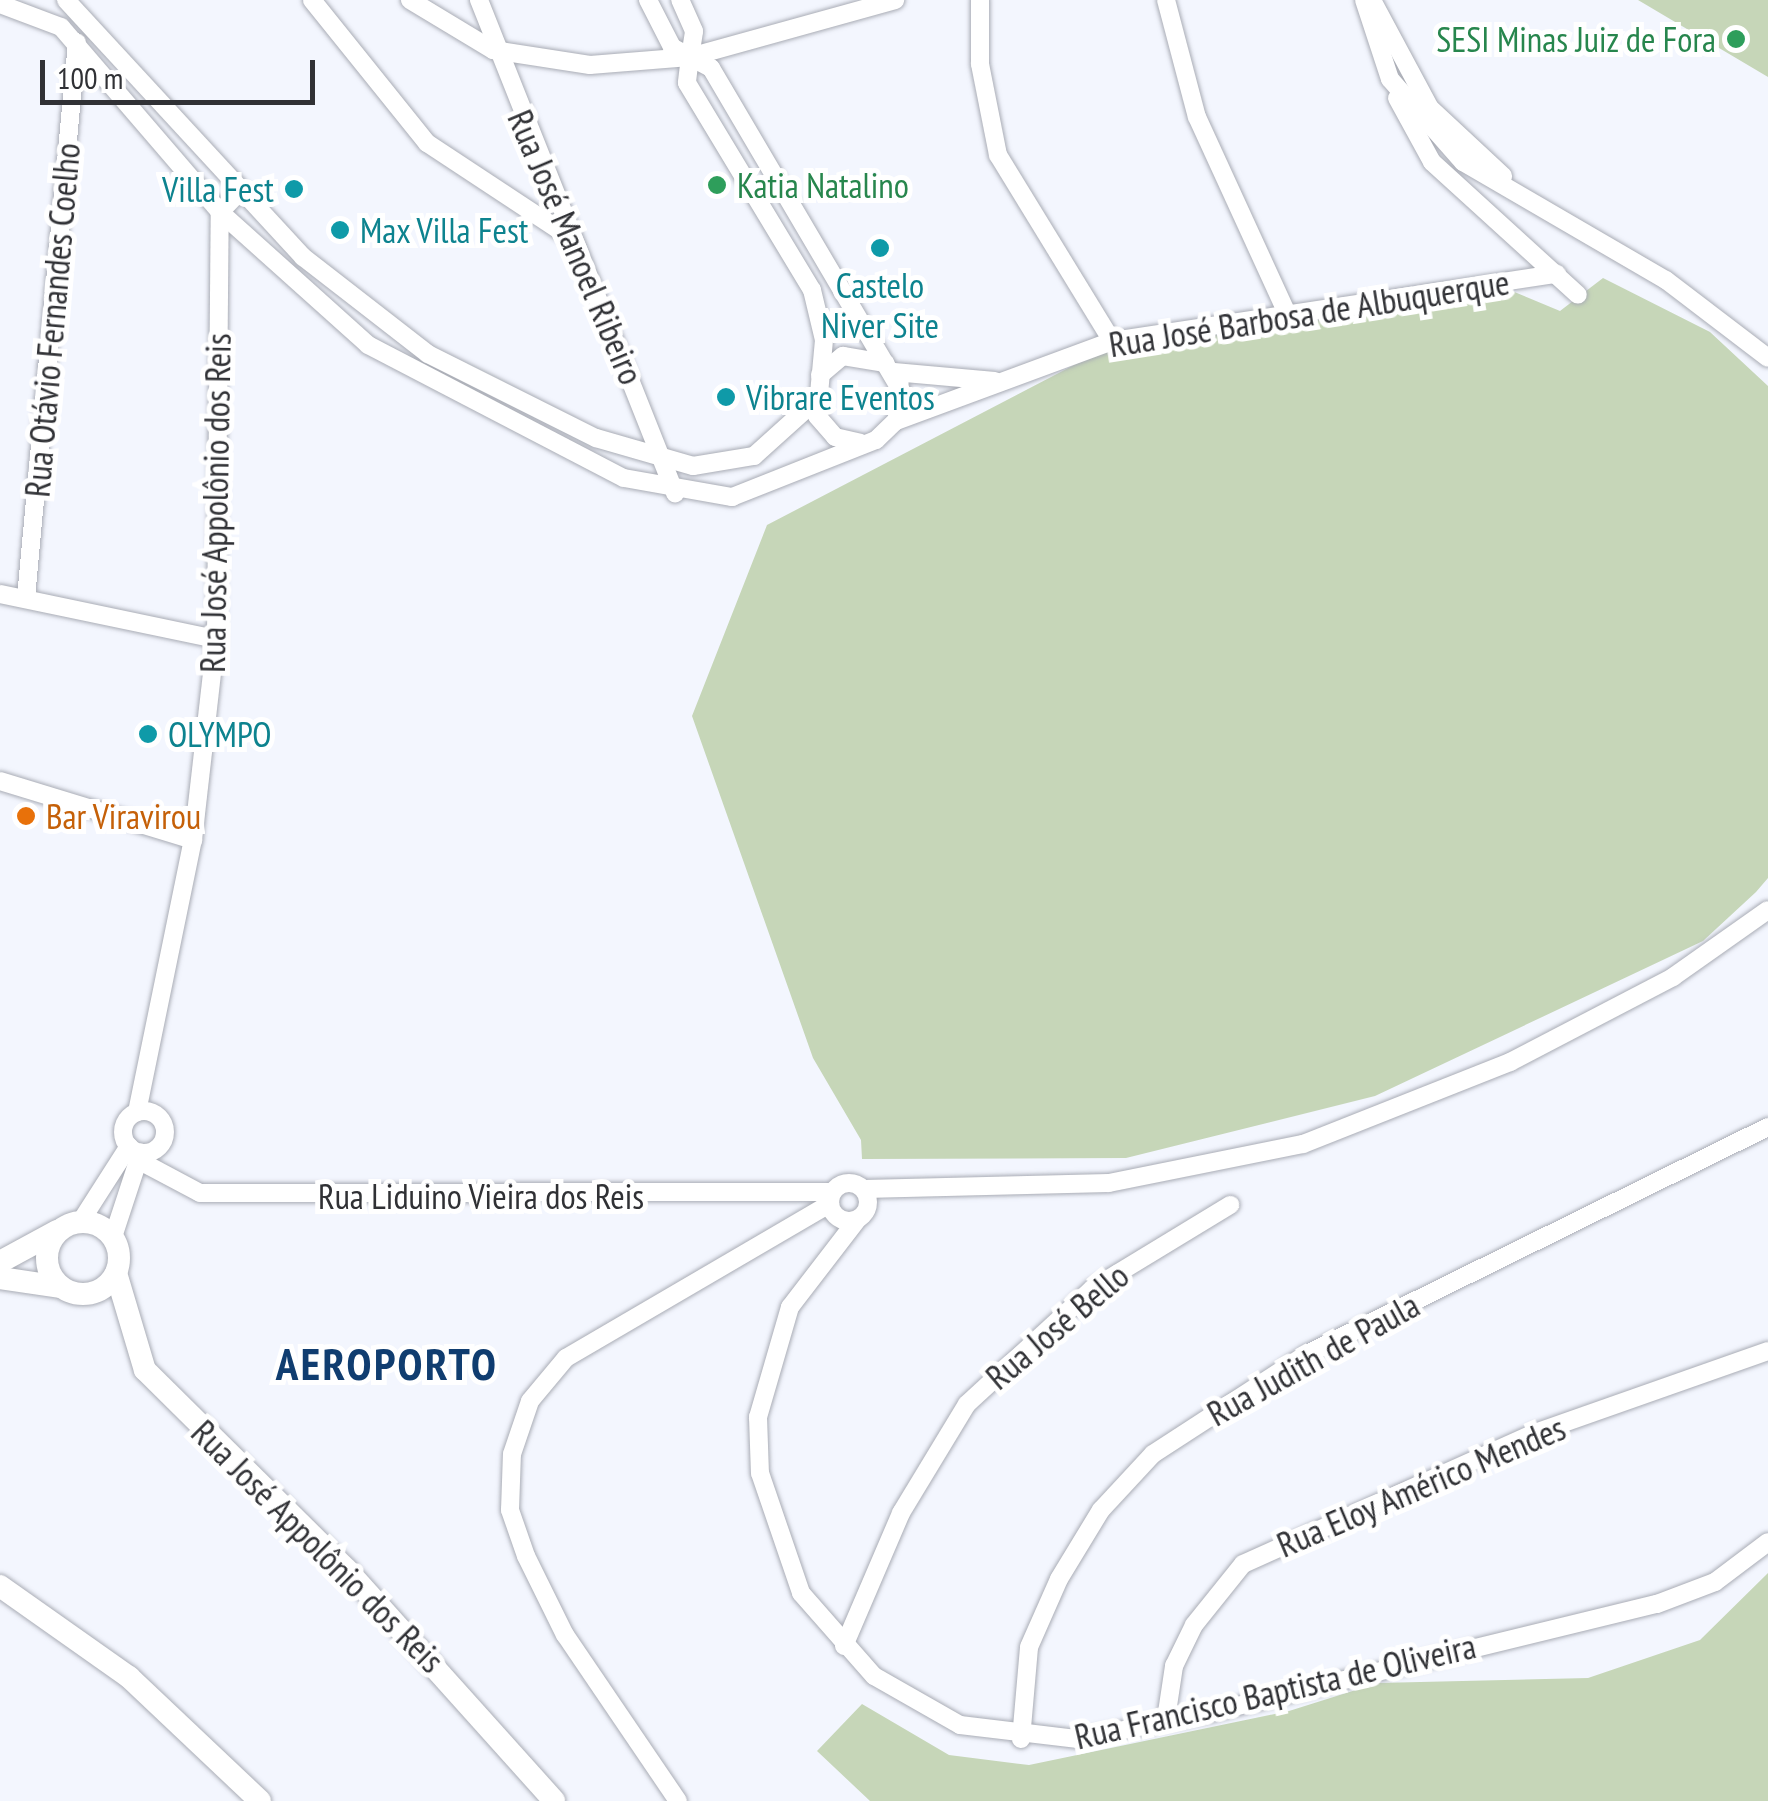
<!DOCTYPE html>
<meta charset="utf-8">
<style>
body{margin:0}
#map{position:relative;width:1768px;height:1801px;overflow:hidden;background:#f3f6fe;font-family:"PT Sans Narrow",sans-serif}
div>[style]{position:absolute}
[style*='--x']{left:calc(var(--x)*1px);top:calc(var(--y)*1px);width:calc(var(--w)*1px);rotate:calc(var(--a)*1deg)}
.green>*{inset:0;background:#c6d6b8}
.roads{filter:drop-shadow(0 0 2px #a9acb5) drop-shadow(0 0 2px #a9acb5)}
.minor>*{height:18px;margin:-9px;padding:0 9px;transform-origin:9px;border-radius:9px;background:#fff}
.minor>.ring{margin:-9px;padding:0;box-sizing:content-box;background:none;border:18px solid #fff;border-radius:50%}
.major>*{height:22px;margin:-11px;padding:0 11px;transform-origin:11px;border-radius:11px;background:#fff}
.major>.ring{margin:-11px;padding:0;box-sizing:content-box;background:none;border:22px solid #fff;border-radius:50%}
.dots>*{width:28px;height:28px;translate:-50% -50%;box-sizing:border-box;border:5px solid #fff;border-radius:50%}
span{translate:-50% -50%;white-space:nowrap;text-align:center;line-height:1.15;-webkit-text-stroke:10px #fff;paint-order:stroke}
.leisure-label{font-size:35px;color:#27864d}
.right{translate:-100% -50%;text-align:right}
.left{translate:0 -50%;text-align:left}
.culture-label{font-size:35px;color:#0d838f}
.street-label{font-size:35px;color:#303135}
.food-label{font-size:35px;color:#c56008}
.district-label{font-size:45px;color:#103d70;font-weight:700;letter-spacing:2.5px}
.scale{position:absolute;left:40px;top:60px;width:275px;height:45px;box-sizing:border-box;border:5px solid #303135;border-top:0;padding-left:12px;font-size:30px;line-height:35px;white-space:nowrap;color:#303135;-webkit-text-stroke:8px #fff;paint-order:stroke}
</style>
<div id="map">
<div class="green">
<i style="clip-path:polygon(1638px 0,1768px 0,1768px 77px)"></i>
<i style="clip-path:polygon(1603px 278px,1710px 332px,1768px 386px,1768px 878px,1756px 892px,1703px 941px,1375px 1096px,1126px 1158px,862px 1159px,861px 1140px,813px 1058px,692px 716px,767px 525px,1099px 352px,1512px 291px,1560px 311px)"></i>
<i style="clip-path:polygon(1768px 1573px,1768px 1801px,870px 1801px,817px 1751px,862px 1704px,949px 1755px,1029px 1765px,1289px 1711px,1378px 1683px,1588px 1678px,1700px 1640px)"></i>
</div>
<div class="roads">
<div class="minor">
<i style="--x:66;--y:0;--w:350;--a:47.3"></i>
<i style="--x:303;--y:257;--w:158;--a:37.8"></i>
<i style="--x:428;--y:354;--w:188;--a:26.6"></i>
<i style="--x:596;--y:438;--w:101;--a:16.1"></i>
<i style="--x:693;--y:466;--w:62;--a:-9.3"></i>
<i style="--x:754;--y:456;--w:81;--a:-42"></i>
<i style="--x:312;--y:0;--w:184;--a:51.2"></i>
<i style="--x:427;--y:143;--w:169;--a:33.4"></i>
<i style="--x:410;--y:0;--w:97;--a:31.1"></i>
<i style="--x:493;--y:50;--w:98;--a:8.8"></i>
<i style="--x:590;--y:65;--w:100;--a:-4.6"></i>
<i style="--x:690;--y:57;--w:213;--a:-15.5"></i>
<i style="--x:479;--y:0;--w:531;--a:68.32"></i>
<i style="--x:648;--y:0;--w:53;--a:62.9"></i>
<i style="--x:672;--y:47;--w:21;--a:29"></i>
<i style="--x:690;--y:57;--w:26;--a:97"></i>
<i style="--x:687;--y:83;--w:242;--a:58.9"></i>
<i style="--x:812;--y:290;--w:51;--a:76.5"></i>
<i style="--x:824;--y:340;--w:76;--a:95.3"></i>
<i style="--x:817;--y:416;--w:28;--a:49"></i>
<i style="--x:835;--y:437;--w:26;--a:13"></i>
<i style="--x:980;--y:0;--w:64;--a:90"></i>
<i style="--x:980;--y:64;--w:93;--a:78.8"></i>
<i style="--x:998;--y:155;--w:218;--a:58.5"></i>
<i style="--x:1166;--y:0;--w:121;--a:75.2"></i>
<i style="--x:1197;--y:117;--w:213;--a:65.4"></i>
<i style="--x:1364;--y:0;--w:83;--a:71.8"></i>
<i style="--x:1390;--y:79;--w:111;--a:48.7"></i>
<i style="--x:1463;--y:162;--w:235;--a:30.2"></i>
<i style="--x:1666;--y:280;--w:128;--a:37.4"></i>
<i style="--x:1372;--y:0;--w:123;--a:61.8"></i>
<i style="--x:1430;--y:108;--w:100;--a:43"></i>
<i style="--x:0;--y:4;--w:65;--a:20.7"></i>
<i style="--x:61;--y:27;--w:244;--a:49.3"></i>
<i style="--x:220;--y:212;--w:199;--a:41.9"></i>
<i style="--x:368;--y:345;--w:288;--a:27.5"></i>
<i style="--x:624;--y:478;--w:110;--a:10"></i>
<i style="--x:732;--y:497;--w:155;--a:-21.6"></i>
<i style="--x:876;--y:440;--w:28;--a:-44"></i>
<i style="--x:896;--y:421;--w:28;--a:-75"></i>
<i style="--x:903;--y:394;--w:378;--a:-120.5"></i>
<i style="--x:711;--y:68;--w:24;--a:-152"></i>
<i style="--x:690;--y:57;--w:26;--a:-81"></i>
<i style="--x:694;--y:31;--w:34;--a:-114"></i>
<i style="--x:1397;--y:98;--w:73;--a:61.3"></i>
<i style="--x:1432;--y:162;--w:197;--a:42.3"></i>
<i style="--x:894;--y:372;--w:101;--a:5.1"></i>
<i style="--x:820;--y:375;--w:30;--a:-40"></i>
<i style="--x:843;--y:356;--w:43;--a:9.5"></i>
<i style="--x:896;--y:421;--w:230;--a:-20.3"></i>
<i style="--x:1112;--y:341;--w:450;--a:-8.6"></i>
<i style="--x:0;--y:594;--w:221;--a:11.8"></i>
<i style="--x:26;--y:598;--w:558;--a:-84.76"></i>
<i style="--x:0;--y:781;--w:202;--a:17"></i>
<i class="ring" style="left:123px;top:1111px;width:24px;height:24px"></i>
<i style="--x:137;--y:1112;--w:278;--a:-78.4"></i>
<i style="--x:193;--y:840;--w:202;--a:-83.5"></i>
<i style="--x:216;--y:639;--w:427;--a:-89.5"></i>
<i style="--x:220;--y:212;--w:30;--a:-46"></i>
<i style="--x:138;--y:1160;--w:70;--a:28"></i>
<i style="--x:200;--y:1193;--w:632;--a:-0.09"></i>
<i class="ring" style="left:830px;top:1183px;width:20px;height:20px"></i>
<i style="--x:864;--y:1189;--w:245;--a:-1.4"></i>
<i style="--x:1109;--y:1183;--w:198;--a:-11.4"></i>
<i style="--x:1303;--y:1144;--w:223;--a:-21.6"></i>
<i style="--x:1510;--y:1062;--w:184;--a:-27.5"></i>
<i style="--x:1673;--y:977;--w:116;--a:-35.2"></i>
<i style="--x:857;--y:1220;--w:110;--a:127.6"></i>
<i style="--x:790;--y:1307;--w:115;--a:106.2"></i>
<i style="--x:758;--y:1417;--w:56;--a:88"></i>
<i style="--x:760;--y:1473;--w:127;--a:71.1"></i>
<i style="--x:801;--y:1593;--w:111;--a:48.7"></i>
<i style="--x:874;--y:1676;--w:99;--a:29.7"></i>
<i style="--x:960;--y:1725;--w:119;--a:6.8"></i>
<i style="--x:1078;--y:1739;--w:134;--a:-11.2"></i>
<i style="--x:1209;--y:1713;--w:461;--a:-13.7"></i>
<i style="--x:1657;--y:1604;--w:62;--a:-20.8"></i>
<i style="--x:1715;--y:1582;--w:66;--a:-37"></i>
<i style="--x:81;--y:1221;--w:89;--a:-57.4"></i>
<i style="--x:113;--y:1237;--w:89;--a:-71.8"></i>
<i style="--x:844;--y:1646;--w:145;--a:-66.8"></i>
<i style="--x:901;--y:1513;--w:127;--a:-58.8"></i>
<i style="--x:967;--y:1404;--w:170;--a:-42.6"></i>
<i style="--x:1092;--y:1289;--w:162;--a:-31.3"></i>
<i style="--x:1166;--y:1719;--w:54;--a:-81.4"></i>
<i style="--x:1174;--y:1666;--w:46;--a:-64"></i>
<i style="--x:1194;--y:1625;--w:78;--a:-51.2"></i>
<i style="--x:1243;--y:1564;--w:320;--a:-24.2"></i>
<i style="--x:1535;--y:1433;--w:247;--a:-19.4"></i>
<i style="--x:1021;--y:1739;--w:92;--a:-85"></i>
<i style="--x:1029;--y:1647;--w:74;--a:-66.2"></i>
<i style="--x:1059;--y:1579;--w:81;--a:-58.7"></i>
<i style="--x:1101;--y:1510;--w:76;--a:-47.1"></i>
<i style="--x:1153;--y:1454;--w:184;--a:-33"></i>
<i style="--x:1307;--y:1354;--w:514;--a:-26.22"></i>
<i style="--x:678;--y:1801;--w:201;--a:-124.2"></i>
<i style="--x:565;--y:1635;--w:88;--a:-116.3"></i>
<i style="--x:526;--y:1556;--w:49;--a:-109.2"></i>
<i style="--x:510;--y:1510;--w:56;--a:-88"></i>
<i style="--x:512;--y:1454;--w:56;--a:-71.2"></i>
<i style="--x:530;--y:1401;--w:56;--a:-50.1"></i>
<i style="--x:566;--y:1358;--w:306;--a:-30.3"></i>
</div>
<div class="major">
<i class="ring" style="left:47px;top:1222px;width:50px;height:50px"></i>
<i style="--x:0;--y:1262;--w:65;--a:-28.5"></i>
<i style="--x:116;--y:1273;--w:101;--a:73.4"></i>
<i style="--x:145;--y:1370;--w:284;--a:44.7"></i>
<i style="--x:347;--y:1570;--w:310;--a:48.1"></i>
<i style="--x:0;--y:1278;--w:62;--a:8.4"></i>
<i style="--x:0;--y:1586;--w:158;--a:35.2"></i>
<i style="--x:129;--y:1677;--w:180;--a:43.4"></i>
</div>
</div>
<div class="dots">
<i style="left:1736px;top:39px;background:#2e9e5b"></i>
<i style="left:717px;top:185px;background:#2e9e5b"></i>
<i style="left:294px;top:189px;background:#0f9aa8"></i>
<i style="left:340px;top:230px;background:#0f9aa8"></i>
<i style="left:880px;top:248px;background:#0f9aa8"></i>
<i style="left:726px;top:397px;background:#0f9aa8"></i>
<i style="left:148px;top:734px;background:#0f9aa8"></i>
<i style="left:26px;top:816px;background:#e8710a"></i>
</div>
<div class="leisure-label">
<span class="right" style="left:1716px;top:39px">SESI Minas Juiz de Fora</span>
<span class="left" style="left:737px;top:185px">Katia Natalino</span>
</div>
<div class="culture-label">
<span class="right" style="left:274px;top:189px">Villa Fest</span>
<span class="left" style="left:360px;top:230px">Max Villa Fest</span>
<span style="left:880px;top:305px">Castelo<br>Niver Site</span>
<span class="left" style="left:746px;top:397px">Vibrare Eventos</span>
<span class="left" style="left:168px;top:734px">OLYMPO</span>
</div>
<div class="street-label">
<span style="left:576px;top:247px;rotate:67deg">Rua José Manoel Ribeiro</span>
<span style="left:1309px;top:313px;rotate:-9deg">Rua José Barbosa de Albuquerque</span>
<span style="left:52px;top:320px;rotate:-85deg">Rua Otávio Fernandes Coelho</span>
<span style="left:215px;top:503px;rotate:-89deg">Rua José Appolônio dos Reis</span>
<span style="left:481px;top:1196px">Rua Liduino Vieira dos Reis</span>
<span style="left:1057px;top:1326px;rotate:-40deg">Rua José Bello</span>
<span style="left:1313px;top:1359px;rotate:-29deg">Rua Judith de Paula</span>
<span style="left:1421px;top:1486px;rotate:-23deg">Rua Eloy Américo Mendes</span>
<span style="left:318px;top:1546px;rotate:45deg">Rua José Appolônio dos Reis</span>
<span style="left:1275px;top:1691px;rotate:-13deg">Rua Francisco Baptista de Oliveira</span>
</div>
<div class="food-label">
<span class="left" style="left:46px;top:816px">Bar Viravirou</span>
</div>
<div class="district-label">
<span style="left:387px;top:1364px">AEROPORTO</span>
</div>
<div class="scale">100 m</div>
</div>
